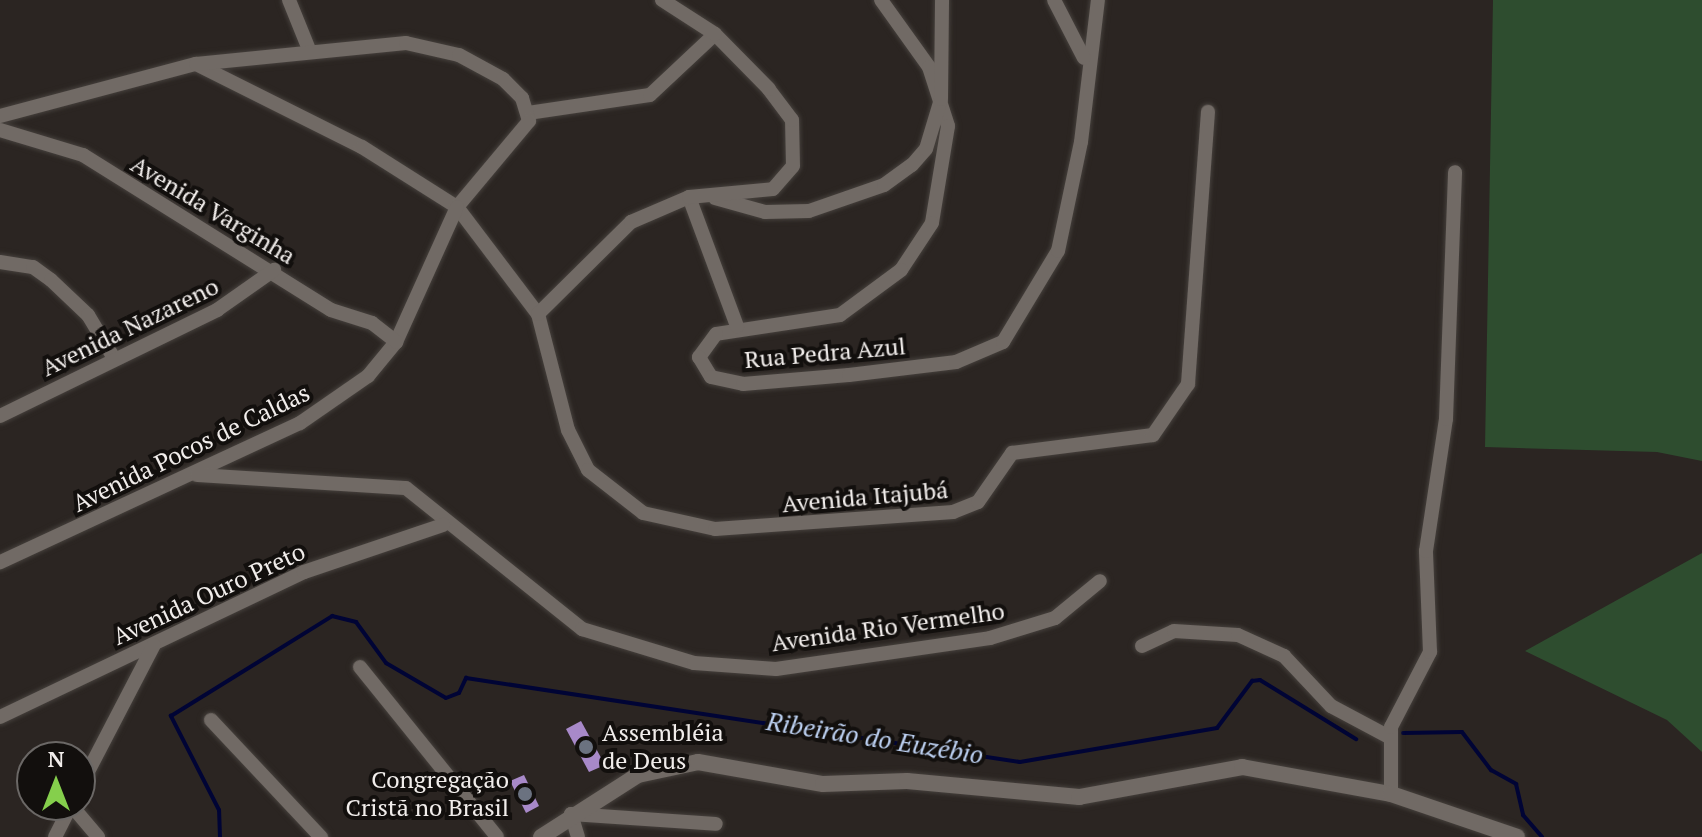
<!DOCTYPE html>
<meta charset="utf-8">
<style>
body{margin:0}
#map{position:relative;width:1702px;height:837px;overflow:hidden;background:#2b2522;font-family:"PT Serif",serif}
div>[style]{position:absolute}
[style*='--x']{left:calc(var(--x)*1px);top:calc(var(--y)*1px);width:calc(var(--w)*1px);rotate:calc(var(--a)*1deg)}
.green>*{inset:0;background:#2e4d2f}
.stream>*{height:4px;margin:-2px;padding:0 2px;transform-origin:2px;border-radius:2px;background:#000435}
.building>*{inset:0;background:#a889c9}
.roads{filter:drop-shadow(0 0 2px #45403c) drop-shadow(0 0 2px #45403c)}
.minor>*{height:14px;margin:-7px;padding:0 7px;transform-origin:7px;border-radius:7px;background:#716a65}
.tertiary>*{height:16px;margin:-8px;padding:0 8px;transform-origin:8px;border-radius:8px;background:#716a65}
.dots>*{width:22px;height:22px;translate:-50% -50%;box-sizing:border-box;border:4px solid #120f0d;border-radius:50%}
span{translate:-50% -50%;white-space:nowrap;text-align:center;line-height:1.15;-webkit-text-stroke:8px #120f0d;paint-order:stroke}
.street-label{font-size:24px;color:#f1edeb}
.poi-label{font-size:24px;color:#f1edeb}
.left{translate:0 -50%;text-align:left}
.right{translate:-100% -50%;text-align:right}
.water-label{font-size:26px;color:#bcd0f1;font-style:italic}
.north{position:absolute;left:16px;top:741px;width:80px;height:80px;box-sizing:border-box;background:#120f0d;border:2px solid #6b6866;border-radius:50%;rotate:0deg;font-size:22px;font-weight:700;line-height:32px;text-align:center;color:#f1edeb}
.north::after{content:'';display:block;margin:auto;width:28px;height:36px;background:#85cf4c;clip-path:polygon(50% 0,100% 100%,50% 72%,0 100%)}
</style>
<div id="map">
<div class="green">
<i style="clip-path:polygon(1493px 0,1702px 0,1702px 461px,1657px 452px,1485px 447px)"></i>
<i style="clip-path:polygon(1702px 553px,1702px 752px,1667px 720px,1525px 651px)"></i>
</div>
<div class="stream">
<i style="--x:1403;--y:733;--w:59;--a:-1"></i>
<i style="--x:1462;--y:732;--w:48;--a:52.7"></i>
<i style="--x:1491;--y:770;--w:29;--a:29"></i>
<i style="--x:1516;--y:784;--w:32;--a:77"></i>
<i style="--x:1523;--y:815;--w:29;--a:49"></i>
<i style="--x:220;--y:837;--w:27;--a:-92"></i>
<i style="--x:219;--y:810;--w:106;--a:-117.1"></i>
<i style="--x:171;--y:716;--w:190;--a:-31.8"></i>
<i style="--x:332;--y:616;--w:25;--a:14"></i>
<i style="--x:356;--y:622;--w:51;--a:53.8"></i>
<i style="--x:386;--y:663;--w:69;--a:30.3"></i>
<i style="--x:446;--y:698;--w:14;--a:-21"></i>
<i style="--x:459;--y:693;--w:17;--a:-65"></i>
<i style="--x:466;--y:678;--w:560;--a:8.62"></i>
<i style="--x:1020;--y:762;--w:200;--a:-9.8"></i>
<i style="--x:1217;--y:728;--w:59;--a:-53.3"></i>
<i style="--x:1252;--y:681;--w:8;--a:-7"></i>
<i style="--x:1260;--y:680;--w:113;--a:31.6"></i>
</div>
<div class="building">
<i style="clip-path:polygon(581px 721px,605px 765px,589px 772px,566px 729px)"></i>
<i style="clip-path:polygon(524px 775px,539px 806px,526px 813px,510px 781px)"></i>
</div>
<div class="roads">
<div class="minor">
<i style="--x:289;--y:0;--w:56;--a:68"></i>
<i style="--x:881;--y:0;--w:82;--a:54.4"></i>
<i style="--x:929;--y:67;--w:62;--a:72.1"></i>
<i style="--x:948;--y:126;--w:98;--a:99.4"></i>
<i style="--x:932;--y:223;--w:56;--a:123.4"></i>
<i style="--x:901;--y:270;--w:76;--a:143.6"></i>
<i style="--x:840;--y:315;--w:125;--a:171.3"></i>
<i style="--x:716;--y:334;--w:29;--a:126"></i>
<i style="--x:699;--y:357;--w:23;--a:59"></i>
<i style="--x:711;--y:377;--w:33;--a:12"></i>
<i style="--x:743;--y:384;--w:106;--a:-4.9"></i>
<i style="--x:849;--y:375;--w:108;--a:-6.9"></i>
<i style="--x:956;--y:362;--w:51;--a:-23.1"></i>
<i style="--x:1003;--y:342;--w:106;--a:-58.9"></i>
<i style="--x:1058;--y:251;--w:111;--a:-78.1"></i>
<i style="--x:1081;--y:142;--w:143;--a:-83.2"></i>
<i style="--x:1054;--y:0;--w:65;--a:62.7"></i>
<i style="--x:196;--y:64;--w:186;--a:26.6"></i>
<i style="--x:362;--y:147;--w:112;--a:32.3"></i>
<i style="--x:457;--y:207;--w:134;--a:52.9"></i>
<i style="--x:538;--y:314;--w:120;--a:75.5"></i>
<i style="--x:568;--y:430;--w:45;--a:63.4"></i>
<i style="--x:588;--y:470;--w:70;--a:38"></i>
<i style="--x:643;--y:513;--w:74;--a:12.5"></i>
<i style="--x:715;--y:529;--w:239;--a:-4.1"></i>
<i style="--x:953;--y:512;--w:27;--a:-22"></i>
<i style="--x:978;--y:502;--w:60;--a:-55.2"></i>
<i style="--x:1012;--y:453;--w:142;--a:-7.3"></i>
<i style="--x:1153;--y:435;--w:62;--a:-55.5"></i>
<i style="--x:1188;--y:384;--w:273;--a:-85.8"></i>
<i style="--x:528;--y:113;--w:123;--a:-8.4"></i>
<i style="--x:650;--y:95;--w:89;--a:-43.2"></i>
<i style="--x:0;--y:116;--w:203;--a:-14.9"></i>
<i style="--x:196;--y:64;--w:211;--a:-5.7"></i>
<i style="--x:406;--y:43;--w:54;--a:12.8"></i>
<i style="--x:459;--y:55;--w:50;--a:28.6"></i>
<i style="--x:503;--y:79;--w:27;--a:45"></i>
<i style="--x:522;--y:98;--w:24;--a:73"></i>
<i style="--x:529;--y:121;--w:112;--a:129.9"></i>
<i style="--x:457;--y:207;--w:148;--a:114.3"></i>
<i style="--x:396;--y:342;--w:44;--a:129.5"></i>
<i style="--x:368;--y:376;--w:83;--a:145.3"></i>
<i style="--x:300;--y:423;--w:331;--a:155.1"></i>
<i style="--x:0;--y:130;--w:87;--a:16.8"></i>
<i style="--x:83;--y:155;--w:292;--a:32"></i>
<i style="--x:331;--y:310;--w:43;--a:17.6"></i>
<i style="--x:372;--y:323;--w:31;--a:38"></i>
<i style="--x:689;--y:197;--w:138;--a:69.6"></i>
<i style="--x:715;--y:198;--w:52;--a:15.6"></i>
<i style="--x:765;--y:212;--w:44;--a:-1.3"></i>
<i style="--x:809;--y:211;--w:79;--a:-19.1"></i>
<i style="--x:884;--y:185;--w:34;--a:-36"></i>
<i style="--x:912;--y:165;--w:21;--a:-49"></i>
<i style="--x:926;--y:149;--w:52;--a:-73.3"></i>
<i style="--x:941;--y:99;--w:99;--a:-89.4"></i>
<i style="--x:0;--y:262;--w:33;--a:9"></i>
<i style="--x:33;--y:267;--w:22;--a:36"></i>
<i style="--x:51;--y:280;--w:51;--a:43.4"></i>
<i style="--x:88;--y:315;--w:52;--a:59"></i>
<i style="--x:538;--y:314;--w:131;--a:-44.7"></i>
<i style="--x:631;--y:222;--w:63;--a:-23.3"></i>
<i style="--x:689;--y:197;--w:84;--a:-5.4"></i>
<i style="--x:773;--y:189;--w:30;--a:-49"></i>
<i style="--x:793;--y:166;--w:46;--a:-91.2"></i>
<i style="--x:792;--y:120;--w:39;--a:-127"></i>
<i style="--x:769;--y:89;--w:77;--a:-134.5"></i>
<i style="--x:715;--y:34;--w:63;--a:-147.3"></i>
<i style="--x:0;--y:416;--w:242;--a:-26"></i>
<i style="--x:217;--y:310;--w:70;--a:-35.1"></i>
<i style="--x:197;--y:475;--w:209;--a:3.6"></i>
<i style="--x:406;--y:488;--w:226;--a:38.7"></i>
<i style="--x:582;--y:629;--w:117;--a:16.9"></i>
<i style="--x:694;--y:663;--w:82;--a:4.2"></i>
<i style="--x:776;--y:669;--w:216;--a:-8.2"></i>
<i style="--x:990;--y:638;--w:68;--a:-17.1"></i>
<i style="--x:1055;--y:618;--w:58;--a:-39.4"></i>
<i style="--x:1142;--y:646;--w:35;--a:-25"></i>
<i style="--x:1174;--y:631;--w:64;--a:3.6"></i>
<i style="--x:1238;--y:635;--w:51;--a:24.5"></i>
<i style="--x:1284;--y:656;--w:69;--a:46.8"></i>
<i style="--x:1331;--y:706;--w:68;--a:28.1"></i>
<i style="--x:360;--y:667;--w:218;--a:51.1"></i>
<i style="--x:0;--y:717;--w:337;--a:-25.5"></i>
<i style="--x:304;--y:572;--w:147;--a:-18.7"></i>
<i style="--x:211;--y:720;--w:161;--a:46.8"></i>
<i style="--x:80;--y:787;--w:160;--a:-62.5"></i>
<i style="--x:1391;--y:794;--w:67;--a:-90"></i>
<i style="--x:1391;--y:727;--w:85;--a:-62.5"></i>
<i style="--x:1430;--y:652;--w:101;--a:-92.3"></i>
<i style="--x:1426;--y:551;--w:134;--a:-81.4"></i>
<i style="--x:1446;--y:419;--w:247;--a:-87.9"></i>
<i style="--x:71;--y:805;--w:42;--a:49.8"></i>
<i style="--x:55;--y:837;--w:36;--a:-63"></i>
<i style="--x:578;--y:837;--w:24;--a:-107"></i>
<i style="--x:571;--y:814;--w:145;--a:3.9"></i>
</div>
<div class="tertiary">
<i style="--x:541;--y:837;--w:115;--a:-32.6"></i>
<i style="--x:638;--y:775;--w:61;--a:-12.2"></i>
<i style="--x:698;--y:762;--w:127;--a:10"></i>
<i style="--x:823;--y:784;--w:84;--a:-2"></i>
<i style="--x:907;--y:781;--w:173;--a:5.3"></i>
<i style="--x:1079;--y:797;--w:166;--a:-10.4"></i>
<i style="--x:1242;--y:767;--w:151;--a:10.3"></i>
<i style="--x:1391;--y:794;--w:133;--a:18.8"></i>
</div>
</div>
<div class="dots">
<i style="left:586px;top:747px;background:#6b7280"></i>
<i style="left:525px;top:794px;background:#6b7280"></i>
</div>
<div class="street-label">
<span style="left:213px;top:210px;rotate:31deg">Avenida Varginha</span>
<span style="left:130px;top:327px;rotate:-26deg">Avenida Nazareno</span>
<span style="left:825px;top:353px;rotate:-5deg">Rua Pedra Azul</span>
<span style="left:191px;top:448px;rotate:-26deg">Avenida Pocos de Caldas</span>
<span style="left:865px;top:497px;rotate:-5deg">Avenida Itajubá</span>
<span style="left:209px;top:594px;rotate:-25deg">Avenida Ouro Preto</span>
<span style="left:888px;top:627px;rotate:-8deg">Avenida Rio Vermelho</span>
</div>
<div class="poi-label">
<span class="left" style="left:602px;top:747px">Assembléia<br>de Deus</span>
<span class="right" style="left:509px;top:794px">Congregação<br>Cristã no Brasil</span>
</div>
<div class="water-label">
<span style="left:875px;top:738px;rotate:9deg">Ribeirão do Euzébio</span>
</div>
<div class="north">N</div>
</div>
